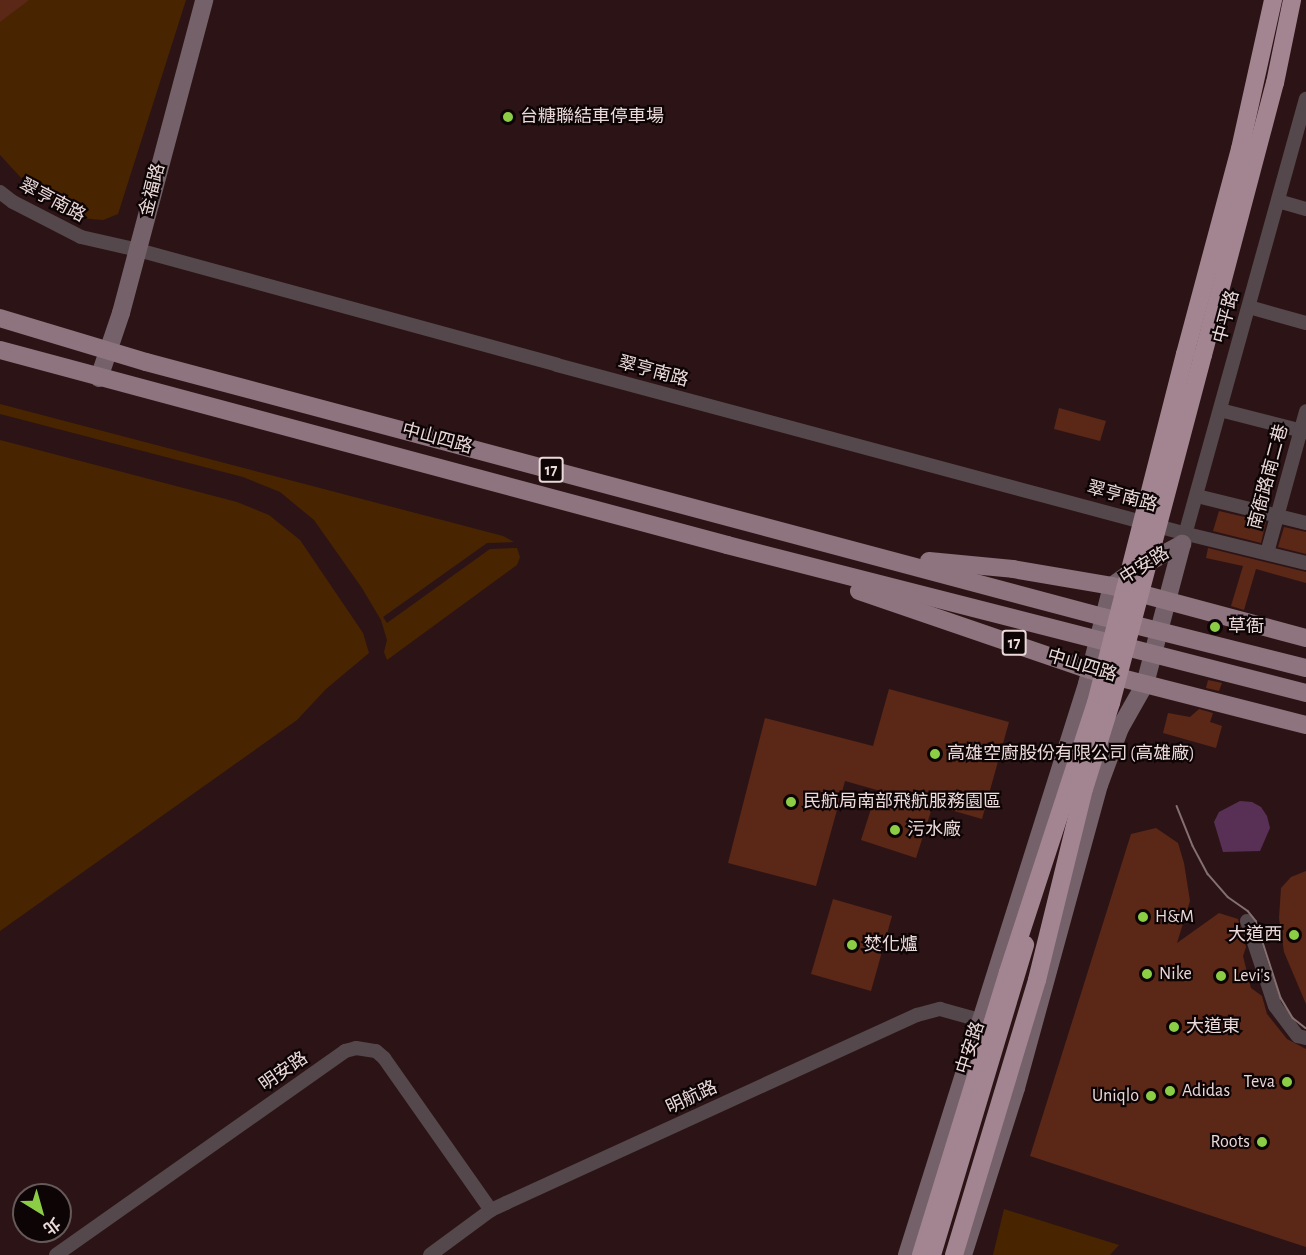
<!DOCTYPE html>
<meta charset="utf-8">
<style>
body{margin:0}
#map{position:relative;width:1306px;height:1255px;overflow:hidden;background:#2c1416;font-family:"Alegreya Sans","Noto Sans TC",sans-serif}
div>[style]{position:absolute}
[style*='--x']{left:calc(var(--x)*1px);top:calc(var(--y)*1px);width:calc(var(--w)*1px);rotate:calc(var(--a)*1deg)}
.green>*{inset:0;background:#482500}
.water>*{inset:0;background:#583056}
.building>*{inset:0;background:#5b2716}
.street>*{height:14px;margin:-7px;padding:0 7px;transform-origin:7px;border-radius:7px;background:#54484d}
.secondary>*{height:18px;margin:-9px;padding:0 9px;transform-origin:9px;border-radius:9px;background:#746169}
.primary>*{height:18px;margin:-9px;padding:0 9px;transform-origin:9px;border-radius:9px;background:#8d747e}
.highway>*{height:18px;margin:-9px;padding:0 9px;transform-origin:9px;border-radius:9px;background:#a38592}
.tram>*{height:1.5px;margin:-0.75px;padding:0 0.75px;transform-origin:0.75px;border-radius:0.75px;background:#857071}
.highway-bridge>*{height:18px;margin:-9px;padding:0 9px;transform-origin:9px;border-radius:9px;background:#a38592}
.dots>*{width:16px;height:16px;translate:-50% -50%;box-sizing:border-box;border:3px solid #0d0405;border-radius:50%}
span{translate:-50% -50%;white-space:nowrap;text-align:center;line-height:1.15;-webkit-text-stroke:4.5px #0d0405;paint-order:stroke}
.shield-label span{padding:2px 4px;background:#0d0405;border:2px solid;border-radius:4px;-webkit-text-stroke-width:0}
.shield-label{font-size:16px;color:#ebd9da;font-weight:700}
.poi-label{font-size:18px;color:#ebd9da}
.left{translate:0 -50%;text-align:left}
.right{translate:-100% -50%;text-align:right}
.street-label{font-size:18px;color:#ebd9da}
.north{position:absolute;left:12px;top:1183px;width:60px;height:60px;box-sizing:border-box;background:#0d0405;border:2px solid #66595a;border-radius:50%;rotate:143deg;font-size:16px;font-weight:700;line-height:24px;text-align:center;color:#ebd9da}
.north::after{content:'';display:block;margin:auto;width:21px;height:27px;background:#8bce46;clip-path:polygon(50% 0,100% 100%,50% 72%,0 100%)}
</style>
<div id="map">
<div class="green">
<i style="clip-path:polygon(0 0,186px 0,118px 214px,103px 220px,80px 218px,37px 195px,0 155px)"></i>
<i style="clip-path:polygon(0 404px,503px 536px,514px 542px,487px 543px,383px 617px,387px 623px,490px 549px,517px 548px,520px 557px,517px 565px,387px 660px,384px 652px,387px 640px,381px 620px,362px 588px,314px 520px,280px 492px,243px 477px,0 414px)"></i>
<i style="clip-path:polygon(0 440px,237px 502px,269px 515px,300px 540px,363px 633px,369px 653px,326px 689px,297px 720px,0 931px)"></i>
<i style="clip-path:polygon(1004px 1209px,1119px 1245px,1110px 1255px,993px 1255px)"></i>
</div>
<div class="water">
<i style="clip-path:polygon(1240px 801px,1252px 802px,1261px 807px,1267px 816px,1270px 828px,1260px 851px,1223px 852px,1214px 822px,1219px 812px)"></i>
</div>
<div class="building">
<i style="clip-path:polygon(0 0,29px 0,0 22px)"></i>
<i style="clip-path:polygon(1059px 408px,1106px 421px,1100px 441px,1054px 429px)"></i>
<i style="clip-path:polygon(1219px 511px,1266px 522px,1261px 543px,1213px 531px)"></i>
<i style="clip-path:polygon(1284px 527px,1306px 532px,1306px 554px,1278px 547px)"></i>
<i style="clip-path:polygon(1208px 548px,1306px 572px,1306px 583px,1256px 569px,1244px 610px,1231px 606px,1243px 566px,1206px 558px)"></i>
<i style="clip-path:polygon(1208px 680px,1222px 683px,1219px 691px,1206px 688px)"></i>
<i style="clip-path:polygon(889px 689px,1009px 722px,982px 819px,933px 805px,916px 858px,861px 840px,877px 790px,845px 781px,816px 886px,728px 863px,765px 718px,873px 746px)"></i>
<i style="clip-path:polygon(1199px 709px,1213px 713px,1210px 722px,1222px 726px,1216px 748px,1163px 733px,1168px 713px,1190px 717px)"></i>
<i style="clip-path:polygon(1156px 828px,1178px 843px,1184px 863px,1190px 901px,1177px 943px,1219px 913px,1238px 919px,1246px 947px,1243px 956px,1251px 988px,1262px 996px,1267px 1014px,1287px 1039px,1306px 1049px,1306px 1247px,1030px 1156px,1131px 834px)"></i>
<i style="clip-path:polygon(1306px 871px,1306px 1004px,1284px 952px,1279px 918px,1281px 888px,1291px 877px)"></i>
<i style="clip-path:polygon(833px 899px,892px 916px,871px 991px,811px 974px)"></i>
</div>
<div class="street">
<i style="--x:0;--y:192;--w:16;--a:38"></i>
<i style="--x:13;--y:202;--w:76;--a:27.2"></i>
<i style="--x:81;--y:237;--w:58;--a:12.8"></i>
<i style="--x:138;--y:250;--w:434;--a:15.3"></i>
<i style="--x:557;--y:365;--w:652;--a:15.02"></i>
<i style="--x:1187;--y:534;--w:122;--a:13.7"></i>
<i style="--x:1278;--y:201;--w:29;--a:16"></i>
<i style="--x:1249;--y:307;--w:59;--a:15.7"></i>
<i style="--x:1220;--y:410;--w:89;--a:14.3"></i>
<i style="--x:1197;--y:496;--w:112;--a:13.9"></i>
<i style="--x:1183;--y:542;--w:460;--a:-74.5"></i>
<i style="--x:1267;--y:553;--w:147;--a:-74.6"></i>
<i style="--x:1247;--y:921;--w:89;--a:71.8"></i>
<i style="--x:1275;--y:1006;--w:38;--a:53"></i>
<i style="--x:1298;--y:1036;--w:8;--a:14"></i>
<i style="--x:56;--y:1255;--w:354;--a:-35.2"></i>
<i style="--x:345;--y:1051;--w:11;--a:-15"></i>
<i style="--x:356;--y:1048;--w:20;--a:9"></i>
<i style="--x:376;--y:1051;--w:11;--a:41"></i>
<i style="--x:384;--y:1058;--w:186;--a:54.9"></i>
<i style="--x:430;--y:1255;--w:76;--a:-36.4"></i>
<i style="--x:491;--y:1210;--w:17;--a:-25"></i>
<i style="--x:506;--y:1203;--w:452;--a:-24.6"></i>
<i style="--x:917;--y:1015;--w:24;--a:-15"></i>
<i style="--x:940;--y:1009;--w:41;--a:15.4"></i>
</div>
<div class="secondary">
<i style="--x:99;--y:378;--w:69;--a:-71.3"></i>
<i style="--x:121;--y:313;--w:324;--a:-75.1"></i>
<i style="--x:907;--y:1255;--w:599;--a:-72.5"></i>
<i style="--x:1087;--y:684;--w:101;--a:-75.7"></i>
<i style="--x:1112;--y:586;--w:27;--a:-36"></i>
<i style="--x:1134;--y:570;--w:55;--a:-28.4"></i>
<i style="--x:963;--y:1255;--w:175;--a:-72.4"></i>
<i style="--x:1016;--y:1088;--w:314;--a:-74.7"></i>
<i style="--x:1099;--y:785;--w:61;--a:-69.8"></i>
<i style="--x:1120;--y:728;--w:51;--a:-60.4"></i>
<i style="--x:1145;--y:684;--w:145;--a:-75.2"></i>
</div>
<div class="primary">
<i style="--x:0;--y:318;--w:152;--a:16.8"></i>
<i style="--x:146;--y:362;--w:990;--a:14.92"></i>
<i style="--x:1103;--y:617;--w:209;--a:14.1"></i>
<i style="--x:0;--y:350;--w:753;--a:15.01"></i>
<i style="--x:727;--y:545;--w:598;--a:14.34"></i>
<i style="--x:929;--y:561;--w:84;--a:5.4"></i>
<i style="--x:1013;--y:569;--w:100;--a:9.7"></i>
<i style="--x:1112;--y:586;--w:201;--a:15"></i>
<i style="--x:859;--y:591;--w:244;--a:18.9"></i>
<i style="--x:1090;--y:670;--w:223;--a:14.3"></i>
</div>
<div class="highway">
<i style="--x:1185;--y:354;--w:212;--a:-75"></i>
<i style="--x:1240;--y:149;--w:153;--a:-77.5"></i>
<i style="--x:1203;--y:355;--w:281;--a:-75.2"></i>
<i style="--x:1275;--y:83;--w:85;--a:-78.4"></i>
<i style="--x:932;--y:1255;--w:324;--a:-73.3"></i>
</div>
<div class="tram">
<i style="--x:1177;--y:806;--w:43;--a:68.2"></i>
<i style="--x:1193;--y:846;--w:32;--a:62"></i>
<i style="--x:1208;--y:874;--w:30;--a:49"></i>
<i style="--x:1228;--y:897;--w:24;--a:35"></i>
<i style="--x:1248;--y:911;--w:13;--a:51"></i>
<i style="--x:1256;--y:921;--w:81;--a:72"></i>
<i style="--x:1281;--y:998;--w:23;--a:59"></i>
<i style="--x:1293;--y:1018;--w:16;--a:38"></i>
</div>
<div class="highway-bridge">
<i style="--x:921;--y:1255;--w:296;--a:-72.9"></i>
<i style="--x:1008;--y:972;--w:283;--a:-71.9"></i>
<i style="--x:1096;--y:703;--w:360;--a:-75.7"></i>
<i style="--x:954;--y:1255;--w:287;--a:-73.2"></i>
<i style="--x:1037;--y:980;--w:197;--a:-76.2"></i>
<i style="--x:1084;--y:789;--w:90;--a:-72.6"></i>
<i style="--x:1111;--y:703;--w:360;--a:-75.2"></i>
</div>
<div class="dots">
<i style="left:508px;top:117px;background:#8bce46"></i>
<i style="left:1215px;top:627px;background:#8bce46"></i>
<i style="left:935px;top:754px;background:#8bce46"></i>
<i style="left:791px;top:802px;background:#8bce46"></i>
<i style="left:895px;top:830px;background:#8bce46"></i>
<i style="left:1143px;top:917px;background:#8bce46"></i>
<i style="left:1294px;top:935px;background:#8bce46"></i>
<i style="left:852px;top:945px;background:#8bce46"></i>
<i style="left:1147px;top:974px;background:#8bce46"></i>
<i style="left:1221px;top:976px;background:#8bce46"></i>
<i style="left:1174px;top:1027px;background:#8bce46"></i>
<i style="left:1287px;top:1082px;background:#8bce46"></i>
<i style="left:1170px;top:1091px;background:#8bce46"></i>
<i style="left:1151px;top:1096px;background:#8bce46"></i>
<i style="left:1262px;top:1142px;background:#8bce46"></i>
</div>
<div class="shield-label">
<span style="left:551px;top:470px">17</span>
<span style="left:1014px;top:643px">17</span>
</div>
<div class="poi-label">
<span class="left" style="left:520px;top:117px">台糖聯結車停車場</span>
<span class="left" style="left:1228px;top:627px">草衙</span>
<span class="left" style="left:947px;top:754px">高雄空廚股份有限公司 (高雄廠)</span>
<span class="left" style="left:803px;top:802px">民航局南部飛航服務園區</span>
<span class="left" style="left:907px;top:830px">污水廠</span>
<span class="left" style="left:1155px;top:917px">H&amp;M</span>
<span class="right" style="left:1282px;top:935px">大道西</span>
<span class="left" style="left:864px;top:945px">焚化爐</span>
<span class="left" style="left:1159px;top:974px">Nike</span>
<span class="left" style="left:1233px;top:976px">Levi's</span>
<span class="left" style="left:1186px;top:1027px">大道東</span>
<span class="right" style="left:1275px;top:1082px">Teva</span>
<span class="left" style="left:1182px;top:1091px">Adidas</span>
<span class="right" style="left:1139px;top:1096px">Uniqlo</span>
<span class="right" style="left:1250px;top:1142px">Roots</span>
</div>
<div class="street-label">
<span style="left:153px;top:190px;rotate:-76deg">金福路</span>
<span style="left:52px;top:201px;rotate:28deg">翠亨南路</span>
<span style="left:1227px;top:317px;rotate:-75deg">中平路</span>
<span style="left:653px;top:372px;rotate:15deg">翠亨南路</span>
<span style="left:437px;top:439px;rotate:15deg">中山四路</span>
<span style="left:1269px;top:477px;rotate:-75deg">南衙路南二巷</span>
<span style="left:1122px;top:497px;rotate:15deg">翠亨南路</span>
<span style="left:1145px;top:566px;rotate:-32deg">中安路</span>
<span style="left:1082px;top:666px;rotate:17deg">中山四路</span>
<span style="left:971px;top:1048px;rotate:-72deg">中安路</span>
<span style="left:284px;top:1072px;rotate:-35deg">明安路</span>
<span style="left:692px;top:1098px;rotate:-25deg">明航路</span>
</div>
<div class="north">北</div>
</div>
